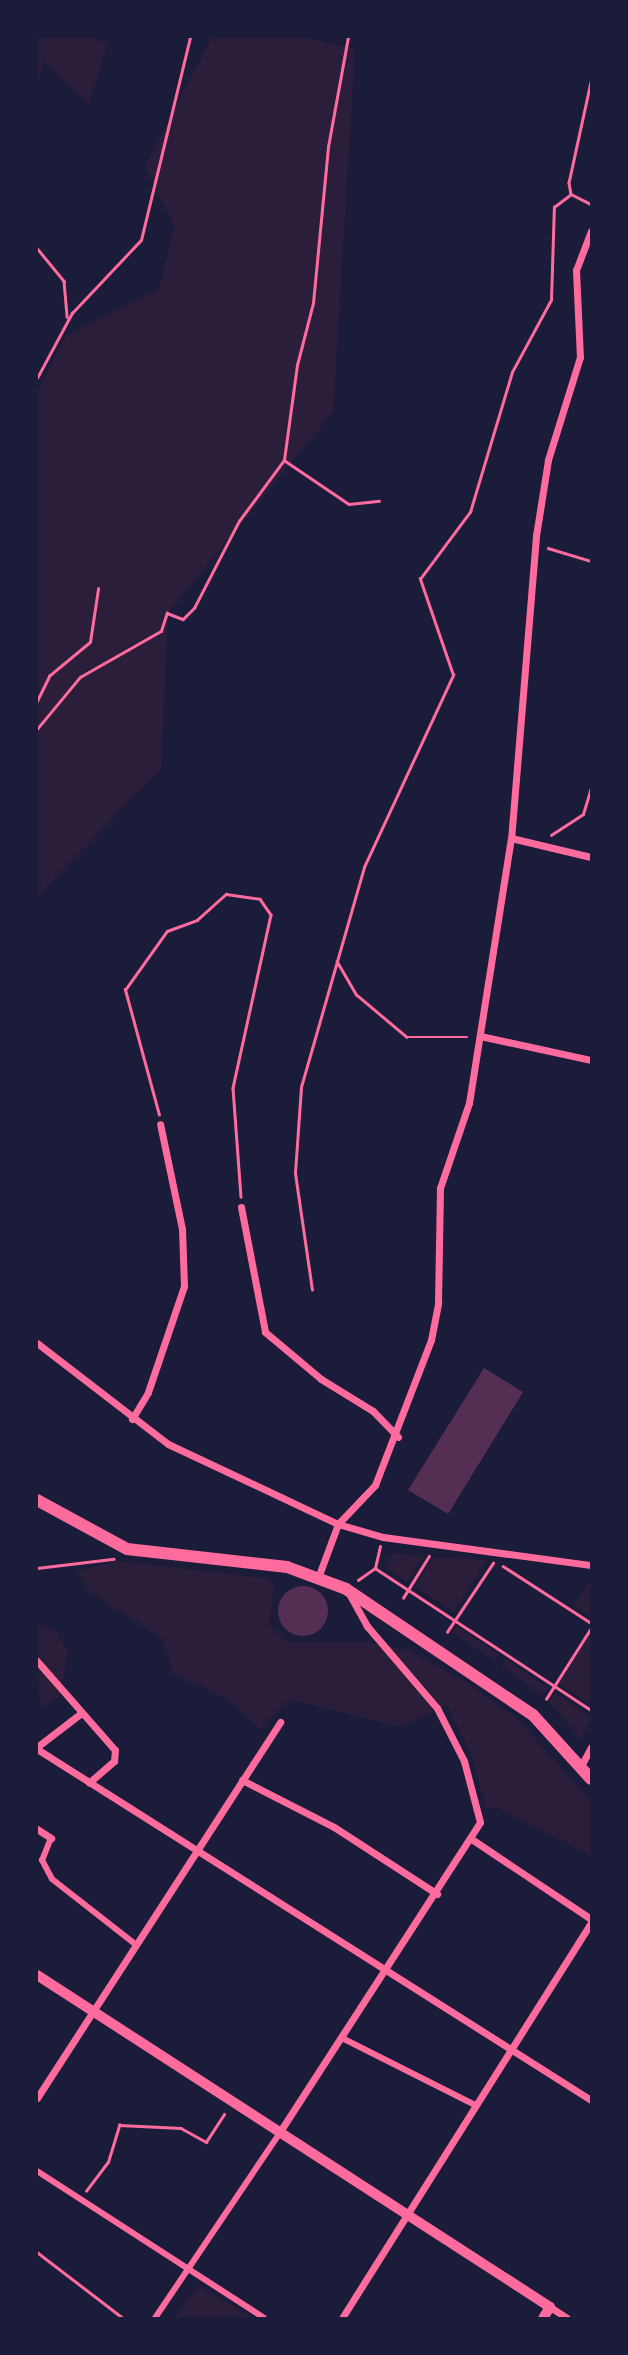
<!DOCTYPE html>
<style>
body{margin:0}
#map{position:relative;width:628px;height:2355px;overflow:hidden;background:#1b1b3a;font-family:Arial,sans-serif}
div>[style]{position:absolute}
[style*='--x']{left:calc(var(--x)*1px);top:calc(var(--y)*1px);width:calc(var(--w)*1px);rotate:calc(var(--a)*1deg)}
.green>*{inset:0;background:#2a1e3b}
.building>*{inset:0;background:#542f53}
.round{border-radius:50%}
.path>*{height:2.5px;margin:-1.25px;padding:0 1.25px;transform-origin:1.25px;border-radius:1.25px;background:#ff6b9d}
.pedestrian>*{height:6px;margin:-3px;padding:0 3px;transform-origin:3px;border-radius:3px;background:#ff6b9d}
.minor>*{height:7px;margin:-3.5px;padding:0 3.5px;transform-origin:3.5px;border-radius:3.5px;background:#ff6b9d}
.secondary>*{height:10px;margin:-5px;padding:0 5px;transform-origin:5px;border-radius:5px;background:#ff6b9d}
.primary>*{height:12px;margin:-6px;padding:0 6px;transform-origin:6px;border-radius:6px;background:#ff6b9d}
span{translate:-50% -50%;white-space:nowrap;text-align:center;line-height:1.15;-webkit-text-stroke:5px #1b1b3a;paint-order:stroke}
.frame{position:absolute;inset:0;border:38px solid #1b1b3a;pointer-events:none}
</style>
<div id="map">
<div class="green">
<i style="clip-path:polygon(37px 37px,91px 37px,107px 45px,89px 104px,43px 61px,37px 88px)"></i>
<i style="clip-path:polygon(212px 37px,304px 37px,355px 49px,333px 412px,168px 613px,161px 768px,37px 897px,37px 393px,65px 337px,159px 290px,174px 226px,145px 166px)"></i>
<i style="clip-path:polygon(393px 1553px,424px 1556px,407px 1582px,384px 1567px)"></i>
<i style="clip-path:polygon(433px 1557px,487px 1560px,454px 1612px,415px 1587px)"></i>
<i style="clip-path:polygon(117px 1561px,265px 1578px,274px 1585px,269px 1625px,287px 1642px,368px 1642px,409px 1650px,471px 1685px,517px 1719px,591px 1801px,591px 1855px,501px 1809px,486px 1808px,472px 1756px,447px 1705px,401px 1727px,289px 1699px,260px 1729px,227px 1699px,173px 1673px,163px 1639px,87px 1590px,77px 1571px)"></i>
<i style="clip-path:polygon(591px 1580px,591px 1617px,573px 1605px)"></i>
<i style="clip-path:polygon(37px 1623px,57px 1632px,68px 1652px,59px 1697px,40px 1707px)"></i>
<i style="clip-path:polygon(456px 1625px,499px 1654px,495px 1661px,452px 1632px)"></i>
<i style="clip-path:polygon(591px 1633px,591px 1705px,559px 1684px)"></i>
<i style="clip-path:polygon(506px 1659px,548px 1688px,542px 1696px,502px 1666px)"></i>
<i style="clip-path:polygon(555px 1693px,591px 1717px,581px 1739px,549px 1702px)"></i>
<i style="clip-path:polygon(199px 2285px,253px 2318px,174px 2318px)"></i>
</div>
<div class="building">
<i style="clip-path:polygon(484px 1368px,523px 1392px,448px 1514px,408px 1490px)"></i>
<i class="round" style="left:278px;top:1586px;width:50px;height:50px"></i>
</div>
<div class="path">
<i style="--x:322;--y:37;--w:1;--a:0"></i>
<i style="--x:591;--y:82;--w:103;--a:102.3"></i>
<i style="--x:569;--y:183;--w:11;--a:80"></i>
<i style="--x:571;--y:194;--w:22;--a:27"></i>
<i style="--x:37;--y:248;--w:43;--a:50.7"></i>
<i style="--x:64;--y:281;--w:36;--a:85"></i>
<i style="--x:37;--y:378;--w:74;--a:-61.7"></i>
<i style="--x:72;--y:313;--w:100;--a:-46.6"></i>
<i style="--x:141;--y:240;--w:209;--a:-76.4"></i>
<i style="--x:284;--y:460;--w:78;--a:34.1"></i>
<i style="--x:349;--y:504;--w:30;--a:-6"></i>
<i style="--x:548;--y:548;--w:45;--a:16.8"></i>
<i style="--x:37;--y:701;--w:28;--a:-64"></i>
<i style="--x:49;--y:676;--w:53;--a:-39.7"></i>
<i style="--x:90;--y:642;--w:54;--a:-81.4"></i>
<i style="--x:37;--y:729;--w:67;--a:-50.4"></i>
<i style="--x:80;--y:677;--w:93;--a:-29.6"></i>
<i style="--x:161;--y:631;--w:19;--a:-72"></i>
<i style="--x:167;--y:613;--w:17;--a:21"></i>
<i style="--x:183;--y:619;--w:16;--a:-45"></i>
<i style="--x:194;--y:608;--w:98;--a:-62.7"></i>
<i style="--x:239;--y:521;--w:76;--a:-53.6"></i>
<i style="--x:284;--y:460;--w:96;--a:-82.2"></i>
<i style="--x:297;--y:365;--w:64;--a:-75.5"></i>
<i style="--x:313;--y:303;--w:157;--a:-84.5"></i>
<i style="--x:328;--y:147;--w:112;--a:-79.7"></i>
<i style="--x:551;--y:835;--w:38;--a:-33"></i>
<i style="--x:583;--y:814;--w:27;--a:-73"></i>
<i style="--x:337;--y:961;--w:39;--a:60"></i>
<i style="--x:357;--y:995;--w:65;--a:40"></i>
<i style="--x:407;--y:1037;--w:60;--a:0"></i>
<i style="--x:159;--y:1115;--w:130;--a:-105.2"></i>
<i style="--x:125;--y:990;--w:72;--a:-54.6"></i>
<i style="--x:167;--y:931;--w:32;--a:-20"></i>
<i style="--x:197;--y:920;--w:39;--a:-42"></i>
<i style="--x:226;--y:894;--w:34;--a:8"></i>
<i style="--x:260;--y:899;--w:19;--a:55"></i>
<i style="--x:271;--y:915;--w:177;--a:102.4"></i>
<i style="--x:233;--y:1088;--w:109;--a:85.8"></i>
<i style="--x:312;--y:1290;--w:118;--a:-98.3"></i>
<i style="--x:295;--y:1173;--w:86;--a:-86"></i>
<i style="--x:301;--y:1087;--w:229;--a:-74"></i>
<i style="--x:364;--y:867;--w:212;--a:-65.1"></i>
<i style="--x:453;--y:675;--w:102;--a:-109"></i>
<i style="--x:420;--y:579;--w:84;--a:-53.3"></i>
<i style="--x:470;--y:512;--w:146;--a:-73.3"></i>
<i style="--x:512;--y:372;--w:82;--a:-61.6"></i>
<i style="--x:551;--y:300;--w:93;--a:-88.2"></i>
<i style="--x:554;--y:207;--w:21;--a:-37"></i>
<i style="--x:503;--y:1566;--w:105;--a:32.9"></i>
<i style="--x:37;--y:1568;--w:77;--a:-6.8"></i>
<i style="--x:375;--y:1568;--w:258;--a:33.3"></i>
<i style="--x:358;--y:1580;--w:21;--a:-35"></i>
<i style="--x:375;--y:1568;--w:22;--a:-77"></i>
<i style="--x:403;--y:1598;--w:49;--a:-58.2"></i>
<i style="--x:447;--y:1632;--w:83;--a:-56.3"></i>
<i style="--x:546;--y:1699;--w:84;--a:-57.6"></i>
<i style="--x:86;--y:2191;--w:36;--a:-53"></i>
<i style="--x:108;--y:2162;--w:39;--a:-73"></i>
<i style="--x:119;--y:2125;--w:62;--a:2.8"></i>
<i style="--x:181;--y:2128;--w:29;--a:29"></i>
<i style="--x:206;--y:2142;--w:33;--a:-57"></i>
<i style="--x:37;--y:2252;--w:108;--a:37.5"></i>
</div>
<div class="pedestrian">
<i style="--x:51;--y:1838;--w:24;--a:112"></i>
<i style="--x:42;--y:1860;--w:21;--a:62"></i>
<i style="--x:52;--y:1879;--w:104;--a:38"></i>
<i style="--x:342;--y:2038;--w:149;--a:26.7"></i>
<i style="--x:37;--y:2171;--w:270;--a:32.9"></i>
<i style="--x:155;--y:2318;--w:222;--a:-56"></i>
</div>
<div class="minor">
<i style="--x:591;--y:231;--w:42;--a:111"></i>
<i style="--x:576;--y:270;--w:87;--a:87.4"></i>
<i style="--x:580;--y:357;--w:108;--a:107.3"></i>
<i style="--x:548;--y:460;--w:77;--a:99"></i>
<i style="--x:536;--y:536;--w:303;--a:94.7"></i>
<i style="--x:511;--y:838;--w:82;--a:13.4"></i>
<i style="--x:480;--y:1036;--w:114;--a:12.2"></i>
<i style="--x:241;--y:1207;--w:127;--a:79.1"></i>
<i style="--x:265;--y:1332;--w:73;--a:40"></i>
<i style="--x:321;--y:1379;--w:61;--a:31.6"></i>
<i style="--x:373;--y:1411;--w:36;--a:46"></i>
<i style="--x:37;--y:1343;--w:165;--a:37.6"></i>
<i style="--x:168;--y:1444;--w:188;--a:25.2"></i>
<i style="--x:338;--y:1524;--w:47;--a:16.1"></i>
<i style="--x:383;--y:1537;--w:210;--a:7.7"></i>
<i style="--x:132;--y:1419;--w:31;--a:-59"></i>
<i style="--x:148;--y:1392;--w:112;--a:-71.2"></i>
<i style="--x:184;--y:1286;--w:57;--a:-92"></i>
<i style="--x:182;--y:1229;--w:107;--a:-101.8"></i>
<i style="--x:319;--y:1575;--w:54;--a:-69.6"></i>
<i style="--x:338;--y:1524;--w:54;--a:-46.5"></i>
<i style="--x:375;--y:1485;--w:155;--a:-68.9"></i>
<i style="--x:431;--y:1340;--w:38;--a:-79"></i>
<i style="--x:438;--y:1303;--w:115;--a:-89"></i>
<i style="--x:440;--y:1188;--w:90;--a:-71.2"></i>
<i style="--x:469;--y:1103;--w:268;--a:-81"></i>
<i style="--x:37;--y:1661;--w:118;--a:48.8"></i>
<i style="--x:115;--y:1750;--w:11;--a:95"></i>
<i style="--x:114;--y:1761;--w:33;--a:139"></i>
<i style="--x:37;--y:1747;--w:54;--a:-37.5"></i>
<i style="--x:37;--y:1749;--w:656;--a:32.36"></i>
<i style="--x:581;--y:1766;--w:21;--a:-62"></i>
<i style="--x:242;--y:1780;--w:103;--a:27.1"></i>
<i style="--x:334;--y:1827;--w:123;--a:33"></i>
<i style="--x:37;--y:1829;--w:17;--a:33"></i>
<i style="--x:473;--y:1840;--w:142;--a:33.8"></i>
<i style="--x:37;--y:2098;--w:448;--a:-57.1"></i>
<i style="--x:279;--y:2133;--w:370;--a:-57.1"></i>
<i style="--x:480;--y:1822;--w:63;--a:-104.7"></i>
<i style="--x:464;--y:1761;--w:59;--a:-117"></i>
<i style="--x:437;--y:1708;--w:108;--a:-130.5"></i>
<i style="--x:367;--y:1626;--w:37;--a:-119"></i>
<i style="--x:550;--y:2307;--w:20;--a:33"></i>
<i style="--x:342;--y:2318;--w:467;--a:-57.8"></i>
</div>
<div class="secondary">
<i style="--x:37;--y:1975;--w:611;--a:32.91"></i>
<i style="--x:550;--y:2307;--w:13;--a:122"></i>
</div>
<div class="primary">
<i style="--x:37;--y:1500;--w:102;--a:28.6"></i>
<i style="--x:127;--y:1549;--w:161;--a:6.4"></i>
<i style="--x:287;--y:1567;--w:63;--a:20.4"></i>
<i style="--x:346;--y:1589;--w:225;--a:34"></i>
<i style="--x:533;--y:1715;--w:86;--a:47.8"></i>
</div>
<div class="frame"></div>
</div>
